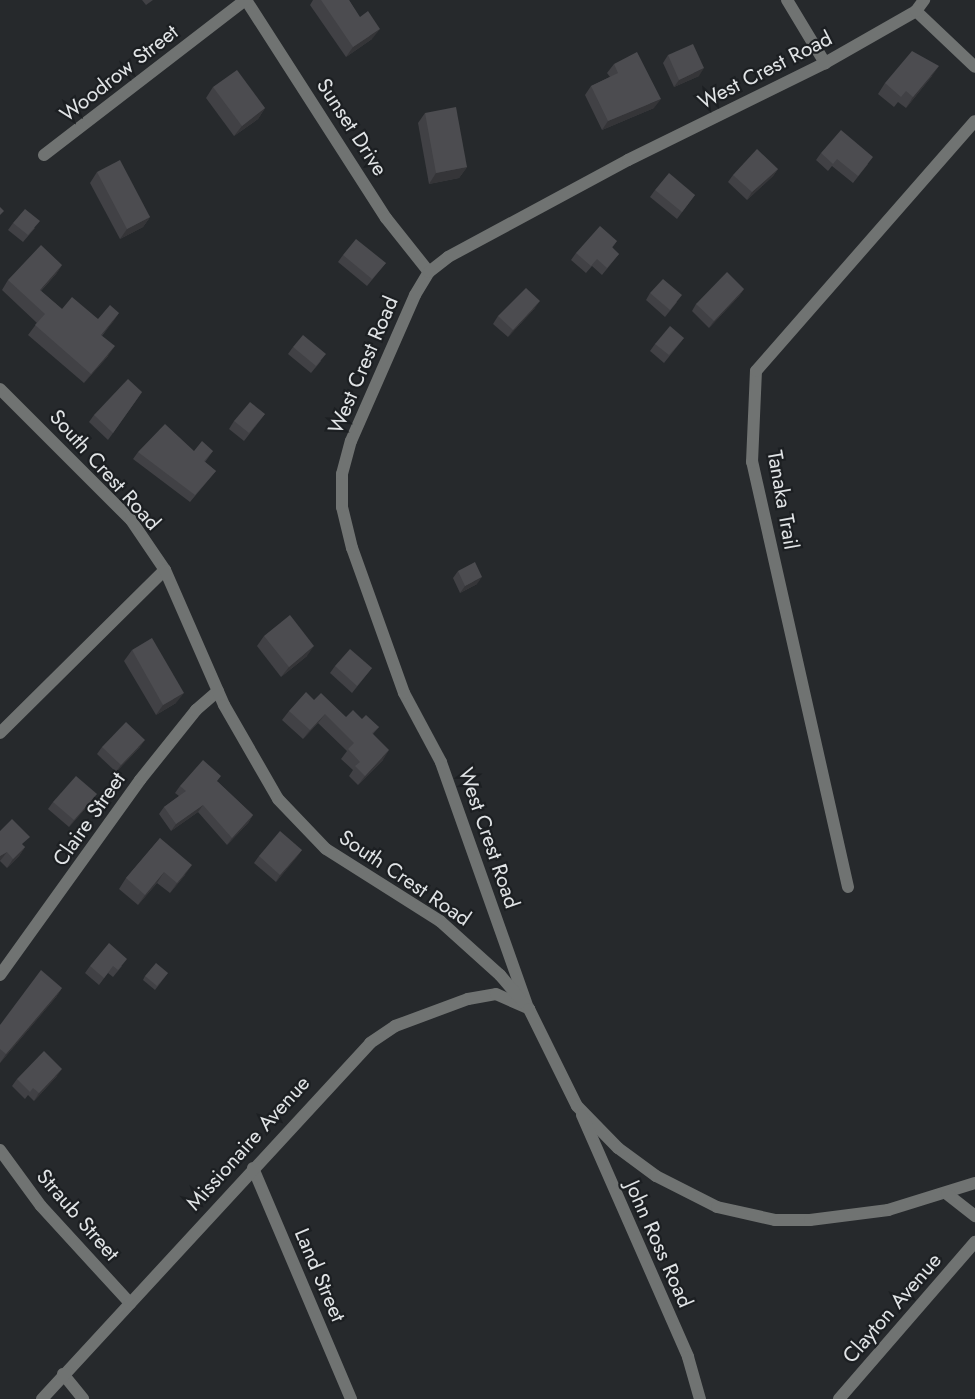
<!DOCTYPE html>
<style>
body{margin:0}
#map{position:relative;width:975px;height:1399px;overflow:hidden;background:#26292c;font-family:Jost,sans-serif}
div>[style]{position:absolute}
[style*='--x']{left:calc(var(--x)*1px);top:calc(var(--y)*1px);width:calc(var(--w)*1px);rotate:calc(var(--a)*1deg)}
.minor>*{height:12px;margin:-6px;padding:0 6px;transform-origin:6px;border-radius:6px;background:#707372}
.tertiary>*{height:12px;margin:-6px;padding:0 6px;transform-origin:6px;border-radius:6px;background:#707372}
.wall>*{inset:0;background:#414145}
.shaded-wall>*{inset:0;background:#353538}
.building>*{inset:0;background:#4c4c50}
span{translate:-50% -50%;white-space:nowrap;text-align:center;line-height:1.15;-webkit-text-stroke:4.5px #1c1f22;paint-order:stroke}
.street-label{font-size:21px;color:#e1e4e6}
</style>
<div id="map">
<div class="minor">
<i style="--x:246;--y:0;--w:259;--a:57.3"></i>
<i style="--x:386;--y:218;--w:69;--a:51.5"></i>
<i style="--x:787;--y:0;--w:74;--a:58.9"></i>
<i style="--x:916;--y:11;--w:81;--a:43.5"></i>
<i style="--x:44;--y:155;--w:254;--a:-37.6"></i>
<i style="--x:0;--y:733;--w:232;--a:-44.7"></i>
<i style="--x:848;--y:887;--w:436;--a:-102.7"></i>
<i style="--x:752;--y:462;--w:91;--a:-87.5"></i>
<i style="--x:756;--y:371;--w:332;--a:-48.8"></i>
<i style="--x:0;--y:975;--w:240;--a:-54.3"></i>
<i style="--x:140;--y:780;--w:90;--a:-51.3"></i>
<i style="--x:196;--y:710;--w:29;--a:-41"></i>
<i style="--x:528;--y:1008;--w:261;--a:-109.5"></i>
<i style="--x:441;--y:762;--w:78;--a:-118.2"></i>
<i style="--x:404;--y:693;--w:154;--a:-109.7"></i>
<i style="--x:352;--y:548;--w:42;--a:-103.7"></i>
<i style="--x:342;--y:507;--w:33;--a:-90"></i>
<i style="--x:342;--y:474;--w:34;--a:-75"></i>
<i style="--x:351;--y:441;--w:159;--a:-66.3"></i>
<i style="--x:415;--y:295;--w:27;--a:-59"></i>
<i style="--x:429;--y:272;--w:24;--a:-38"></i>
<i style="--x:448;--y:257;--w:204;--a:-28.3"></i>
<i style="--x:628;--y:160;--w:220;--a:-26.2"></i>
<i style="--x:825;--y:63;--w:105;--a:-29.7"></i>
<i style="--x:916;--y:11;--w:14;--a:-54"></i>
<i style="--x:0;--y:1150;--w:69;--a:53.8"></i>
<i style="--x:41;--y:1206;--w:132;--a:47.5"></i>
<i style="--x:253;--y:1168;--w:251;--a:67"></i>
<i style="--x:63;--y:1374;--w:32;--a:51"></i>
<i style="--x:42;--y:1399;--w:484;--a:-47.3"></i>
<i style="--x:370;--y:1043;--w:30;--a:-34"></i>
<i style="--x:395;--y:1026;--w:78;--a:-20.3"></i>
<i style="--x:468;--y:999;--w:28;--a:-10"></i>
<i style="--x:496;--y:994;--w:36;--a:24"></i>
<i style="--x:839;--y:1399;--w:208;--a:-49.1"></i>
</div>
<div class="tertiary">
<i style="--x:0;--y:389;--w:185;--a:45"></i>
<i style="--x:131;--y:520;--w:60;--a:55.8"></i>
<i style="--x:165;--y:570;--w:147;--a:66.4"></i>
<i style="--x:224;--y:705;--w:108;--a:60.1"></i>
<i style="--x:278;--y:799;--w:69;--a:46.2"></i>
<i style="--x:326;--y:849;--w:135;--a:32.3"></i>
<i style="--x:440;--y:921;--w:81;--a:42"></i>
<i style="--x:500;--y:975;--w:45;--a:49.5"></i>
<i style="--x:529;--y:1009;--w:108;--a:63.7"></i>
<i style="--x:577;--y:1106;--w:59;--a:45.7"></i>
<i style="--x:618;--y:1148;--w:47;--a:36.4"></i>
<i style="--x:656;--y:1176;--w:68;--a:26.9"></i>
<i style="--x:717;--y:1207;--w:59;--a:12.6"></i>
<i style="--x:775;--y:1220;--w:35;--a:0"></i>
<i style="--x:810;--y:1220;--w:79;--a:-7.3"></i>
<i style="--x:888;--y:1210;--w:91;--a:-17.2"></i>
<i style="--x:582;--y:1115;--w:264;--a:66.3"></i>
<i style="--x:688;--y:1357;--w:44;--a:74.1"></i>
<i style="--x:947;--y:1194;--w:36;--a:38"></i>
</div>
<div class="wall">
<i style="clip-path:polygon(142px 0,153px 0,146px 5px)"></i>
<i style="clip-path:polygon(313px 0,349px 0,372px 39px,346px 57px,310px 5px)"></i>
<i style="clip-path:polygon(668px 55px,699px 76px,674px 87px,663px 63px)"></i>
<i style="clip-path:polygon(614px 64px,654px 108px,602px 130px,585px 95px,591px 86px,610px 77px,607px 73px)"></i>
<i style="clip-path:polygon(932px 76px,906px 108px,898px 102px,894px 107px,878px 94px,885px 83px)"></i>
<i style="clip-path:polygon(213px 87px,265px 108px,258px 119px,234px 136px,206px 98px)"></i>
<i style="clip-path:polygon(425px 113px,467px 167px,459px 178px,429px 184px,418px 123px)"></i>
<i style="clip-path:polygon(821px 153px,868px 164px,853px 183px,832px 166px,828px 171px,816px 160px)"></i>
<i style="clip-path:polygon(778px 169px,773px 176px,747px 200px,728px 182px,733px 175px)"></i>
<i style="clip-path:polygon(97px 172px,150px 217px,143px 227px,120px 239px,90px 183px)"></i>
<i style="clip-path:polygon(655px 190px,695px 195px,677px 219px,650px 197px)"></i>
<i style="clip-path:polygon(13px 223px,35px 228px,23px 242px,8px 230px)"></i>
<i style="clip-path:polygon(617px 241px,612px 248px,619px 254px,602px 275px,592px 266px,586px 273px,571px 260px,576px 253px)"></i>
<i style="clip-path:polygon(343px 255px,386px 263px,367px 286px,338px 262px)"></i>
<i style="clip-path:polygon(62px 265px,56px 274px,41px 291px,62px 309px,98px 319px,119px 313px,102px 336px,108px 356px,84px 383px,28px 335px,37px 323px,2px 290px,8px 280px)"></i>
<i style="clip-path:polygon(744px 289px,739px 296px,709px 328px,692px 311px,696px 304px)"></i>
<i style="clip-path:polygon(650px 293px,677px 302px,665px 317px,646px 300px)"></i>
<i style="clip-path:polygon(535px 308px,508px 337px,493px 324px,498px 316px)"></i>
<i style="clip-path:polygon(684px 338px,664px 363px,650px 351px,655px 344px)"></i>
<i style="clip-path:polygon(293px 347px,321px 361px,311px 373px,288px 354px)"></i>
<i style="clip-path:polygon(142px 392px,108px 440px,89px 422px,94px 415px)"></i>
<i style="clip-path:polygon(265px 414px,244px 441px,229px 429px,234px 421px)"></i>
<i style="clip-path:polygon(194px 451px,213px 451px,205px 462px,216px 471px,190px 502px,133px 459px,138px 452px)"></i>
<i style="clip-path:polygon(458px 571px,477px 584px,460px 593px,453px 578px)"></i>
<i style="clip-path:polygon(264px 636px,307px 656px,281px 677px,257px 646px)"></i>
<i style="clip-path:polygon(132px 650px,176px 703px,156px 715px,124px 661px)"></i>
<i style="clip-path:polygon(335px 666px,372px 668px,352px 693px,330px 673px)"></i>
<i style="clip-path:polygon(314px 700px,346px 717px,362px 719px,379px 727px,373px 734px,383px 760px,358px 785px,349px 776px,353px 770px,341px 759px,347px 751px,318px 723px,303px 739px,282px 720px,289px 711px)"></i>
<i style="clip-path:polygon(102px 747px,140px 747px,116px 772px,97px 754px)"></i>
<i style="clip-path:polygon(218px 782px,253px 815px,248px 823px,227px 845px,198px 812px,171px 831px,159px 814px,164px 807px,179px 796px,175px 793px,180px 786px)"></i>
<i style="clip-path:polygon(92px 801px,69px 827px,48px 809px,53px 802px)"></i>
<i style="clip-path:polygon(0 831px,25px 847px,19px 856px,7px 868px,0 861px)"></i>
<i style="clip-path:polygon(160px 838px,185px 875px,170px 893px,157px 883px,138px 905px,119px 889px,126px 878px)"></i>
<i style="clip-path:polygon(302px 850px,276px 882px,254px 863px,259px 856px)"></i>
<i style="clip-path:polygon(90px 966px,122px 966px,113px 977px,108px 973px,99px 985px,85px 973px)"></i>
<i style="clip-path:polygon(168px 973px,155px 990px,143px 980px,145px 976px)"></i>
<i style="clip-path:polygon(62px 988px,56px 997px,0 1063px,0 1025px)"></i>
<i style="clip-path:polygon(57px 1076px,34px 1101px,28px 1095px,25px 1099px,12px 1086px,17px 1079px)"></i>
</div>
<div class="shaded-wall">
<i style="clip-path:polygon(380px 29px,372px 39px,346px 57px,353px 47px)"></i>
<i style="clip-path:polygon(939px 66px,932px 76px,906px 108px,913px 97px)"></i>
<i style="clip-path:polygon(704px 68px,699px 76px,674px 87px,679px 80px)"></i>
<i style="clip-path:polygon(661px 99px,654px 108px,602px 130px,608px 121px)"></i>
<i style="clip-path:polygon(265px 108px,258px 119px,234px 136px,242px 126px)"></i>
<i style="clip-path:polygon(467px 167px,459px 178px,429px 184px,436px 173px)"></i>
<i style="clip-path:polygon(778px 169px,773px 176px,747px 200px,752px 192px)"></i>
<i style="clip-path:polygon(150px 217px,143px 227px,120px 239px,127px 229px)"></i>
<i style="clip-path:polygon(62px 265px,56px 274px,33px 299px,40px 290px)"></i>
<i style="clip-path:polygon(744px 289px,739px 296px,709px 328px,714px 321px)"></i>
<i style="clip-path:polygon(540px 301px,535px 308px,508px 337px,513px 330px)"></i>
<i style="clip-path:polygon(119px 313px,113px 322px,94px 344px,101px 335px)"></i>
<i style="clip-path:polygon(115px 346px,108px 356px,84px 383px,91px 374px)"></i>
<i style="clip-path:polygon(482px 577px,477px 584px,460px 593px,465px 586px)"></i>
<i style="clip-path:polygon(314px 646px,307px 656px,281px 677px,289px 667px)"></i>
<i style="clip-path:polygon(184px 693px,176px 703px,156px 715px,163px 705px)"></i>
<i style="clip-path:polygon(325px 714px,318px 723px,303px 739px,310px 730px)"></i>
<i style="clip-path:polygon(145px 740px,140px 747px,116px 772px,121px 765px)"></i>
<i style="clip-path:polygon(389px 750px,383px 760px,358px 785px,365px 776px)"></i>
<i style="clip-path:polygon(97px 794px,92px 801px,69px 827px,74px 820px)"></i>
<i style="clip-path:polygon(203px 805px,198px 812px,171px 831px,176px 824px)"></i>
<i style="clip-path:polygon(253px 815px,248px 823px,227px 845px,232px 838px)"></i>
<i style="clip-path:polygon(25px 847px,19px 856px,7px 868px,13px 859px)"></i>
<i style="clip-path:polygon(302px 850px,297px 857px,276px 882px,280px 875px)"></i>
<i style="clip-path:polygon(7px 852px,0 861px,0 856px)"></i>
<i style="clip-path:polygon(192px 865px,185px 875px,170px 893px,177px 883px)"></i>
<i style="clip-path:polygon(164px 872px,157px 883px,138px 905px,145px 895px)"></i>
<i style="clip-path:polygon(62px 988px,56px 997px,0 1063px,6px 1054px)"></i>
<i style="clip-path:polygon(62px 1069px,57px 1076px,34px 1101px,39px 1093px)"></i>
</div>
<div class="building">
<i style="clip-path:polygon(321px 0,349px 0,360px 17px,368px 11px,380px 29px,353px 47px)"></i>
<i style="clip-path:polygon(693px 44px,704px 68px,679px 80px,668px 55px)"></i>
<i style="clip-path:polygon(912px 51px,939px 66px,913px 97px,906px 91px,901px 97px,885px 83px)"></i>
<i style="clip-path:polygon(637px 52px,661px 99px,608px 121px,591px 86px,618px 73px,614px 64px)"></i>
<i style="clip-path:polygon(237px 70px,265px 108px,242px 126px,213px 87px)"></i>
<i style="clip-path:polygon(456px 107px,467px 167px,436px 173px,425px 113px)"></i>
<i style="clip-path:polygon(841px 130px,873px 157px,858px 176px,837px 159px,833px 164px,821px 153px)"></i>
<i style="clip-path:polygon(757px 149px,778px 169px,752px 192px,733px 175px)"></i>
<i style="clip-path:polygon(120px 160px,150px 217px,127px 229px,97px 172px)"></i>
<i style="clip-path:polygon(669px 173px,695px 195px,682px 212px,655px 190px)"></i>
<i style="clip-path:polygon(0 207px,4px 211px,0 215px)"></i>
<i style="clip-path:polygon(25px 209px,40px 221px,28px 235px,13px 223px)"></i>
<i style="clip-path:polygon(600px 226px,617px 241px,612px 247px,619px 254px,607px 268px,597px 259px,591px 266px,576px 253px)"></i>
<i style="clip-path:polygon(356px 239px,386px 263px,372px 279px,343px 255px)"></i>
<i style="clip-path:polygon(41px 245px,62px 265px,40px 290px,62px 309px,72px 297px,98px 319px,110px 305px,119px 313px,101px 335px,115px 346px,91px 374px,35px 325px,45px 314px,8px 280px)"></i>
<i style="clip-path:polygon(727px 272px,744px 289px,714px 321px,696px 304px)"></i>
<i style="clip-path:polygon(663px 279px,682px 295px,670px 310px,650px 293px)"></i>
<i style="clip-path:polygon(526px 288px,540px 301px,513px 330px,498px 316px)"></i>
<i style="clip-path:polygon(670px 326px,684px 338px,669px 355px,655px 344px)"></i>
<i style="clip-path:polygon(303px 335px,326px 354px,316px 366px,293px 347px)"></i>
<i style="clip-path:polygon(128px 379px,142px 392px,113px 433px,94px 415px)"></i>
<i style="clip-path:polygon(250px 402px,265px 414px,249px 433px,234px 421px)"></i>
<i style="clip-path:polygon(165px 424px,194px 451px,202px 441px,213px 451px,204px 461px,216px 471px,195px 495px,138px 452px)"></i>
<i style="clip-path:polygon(475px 562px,482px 577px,465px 586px,458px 571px)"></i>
<i style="clip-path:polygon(290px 615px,314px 646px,289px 667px,264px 636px)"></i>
<i style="clip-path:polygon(152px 638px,184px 693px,163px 705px,132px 650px)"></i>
<i style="clip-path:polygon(350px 649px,372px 668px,357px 686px,335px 666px)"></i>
<i style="clip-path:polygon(306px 692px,314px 700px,321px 693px,346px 717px,353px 710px,362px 719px,366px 715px,379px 727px,372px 733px,389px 750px,365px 776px,355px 766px,360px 762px,348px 749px,354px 743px,325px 714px,310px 730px,289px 711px)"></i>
<i style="clip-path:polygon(126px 722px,145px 740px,121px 765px,102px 747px)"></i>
<i style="clip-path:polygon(203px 760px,221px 776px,217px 781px,253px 815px,232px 838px,203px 805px,176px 824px,164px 807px,186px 791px,180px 786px)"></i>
<i style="clip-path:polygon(76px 776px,97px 794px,74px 820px,53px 802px)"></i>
<i style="clip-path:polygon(12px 819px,30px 837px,22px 844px,25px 847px,13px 859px,7px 852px,0 856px,0 831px)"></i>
<i style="clip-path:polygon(280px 831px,302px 850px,280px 875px,259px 856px)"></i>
<i style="clip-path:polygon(160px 838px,192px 865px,177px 883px,164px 872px,145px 895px,126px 878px)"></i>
<i style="clip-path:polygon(109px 943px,127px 959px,118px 970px,113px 966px,104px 978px,90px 966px)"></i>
<i style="clip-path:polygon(156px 963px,168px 973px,157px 986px,145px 976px)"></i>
<i style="clip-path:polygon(41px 970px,62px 988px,6px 1054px,0 1049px,0 1025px)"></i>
<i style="clip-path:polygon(44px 1051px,62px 1069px,39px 1093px,33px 1088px,30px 1092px,17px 1079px)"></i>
</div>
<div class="street-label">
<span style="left:765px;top:70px;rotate:-27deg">West Crest Road</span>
<span style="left:119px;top:73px;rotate:-38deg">Woodrow Street</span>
<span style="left:352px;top:127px;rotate:57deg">Sunset Drive</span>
<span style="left:363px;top:365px;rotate:-67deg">West Crest Road</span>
<span style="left:105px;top:470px;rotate:48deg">South Crest Road</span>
<span style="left:783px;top:500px;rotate:80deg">Tanaka Trail</span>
<span style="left:89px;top:819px;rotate:-55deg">Claire Street</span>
<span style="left:489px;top:838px;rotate:71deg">West Crest Road</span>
<span style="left:405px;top:878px;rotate:34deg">South Crest Road</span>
<span style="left:248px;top:1143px;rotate:-48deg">Missionaire Avenue</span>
<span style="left:78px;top:1215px;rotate:49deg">Straub Street</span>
<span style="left:659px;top:1244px;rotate:66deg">John Ross Road</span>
<span style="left:320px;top:1275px;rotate:67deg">Land Street</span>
<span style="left:892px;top:1308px;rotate:-49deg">Clayton Avenue</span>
</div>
</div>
